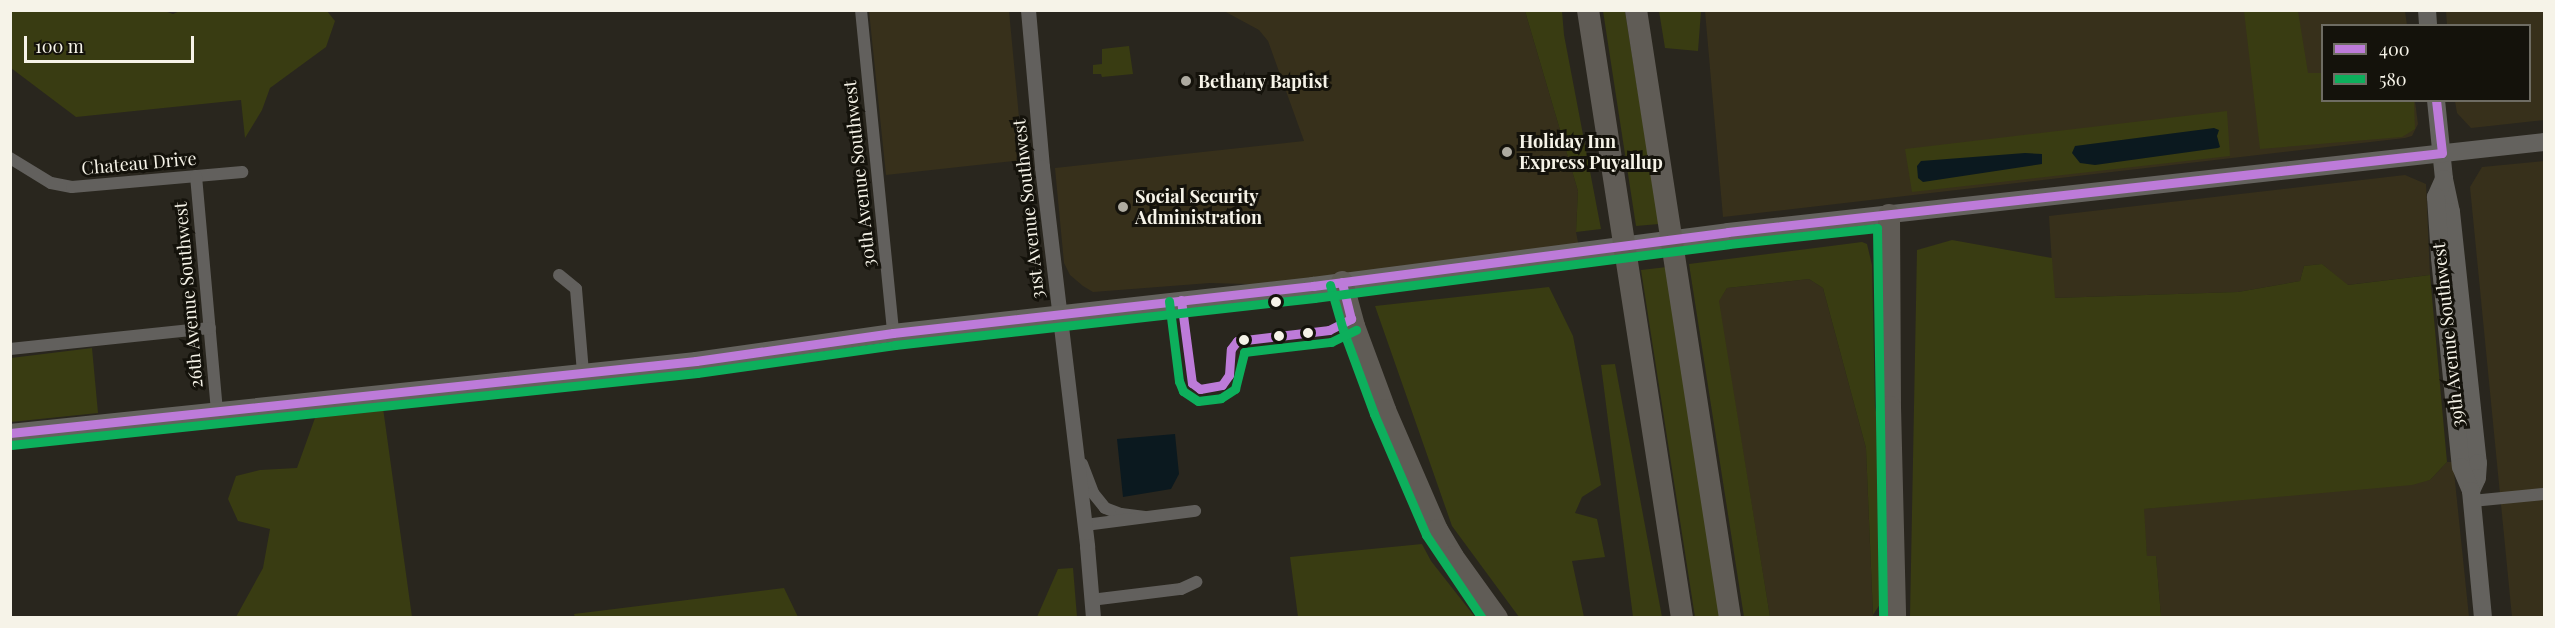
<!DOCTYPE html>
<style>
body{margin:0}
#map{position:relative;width:2555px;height:628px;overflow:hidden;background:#29261e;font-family:"Playfair Display",serif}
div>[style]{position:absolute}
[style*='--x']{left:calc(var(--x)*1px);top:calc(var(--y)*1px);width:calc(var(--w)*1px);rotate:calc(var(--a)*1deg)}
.built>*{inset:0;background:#37301b}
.green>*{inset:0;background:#393c12}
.water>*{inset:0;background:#0b191f}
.minor>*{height:12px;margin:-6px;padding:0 6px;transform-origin:6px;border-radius:6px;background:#62605d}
.tertiary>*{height:15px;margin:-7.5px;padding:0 7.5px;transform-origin:7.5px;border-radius:7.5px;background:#62605d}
.secondary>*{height:18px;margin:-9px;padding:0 9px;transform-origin:9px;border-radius:9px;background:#64625e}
.motorway>*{height:22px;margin:-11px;padding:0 11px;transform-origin:11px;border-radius:11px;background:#605c56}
.bus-1>*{height:9px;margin:-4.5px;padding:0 4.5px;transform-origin:4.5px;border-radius:4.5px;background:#bd7bd9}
.bus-2>*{height:9px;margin:-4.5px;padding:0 4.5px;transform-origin:4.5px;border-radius:4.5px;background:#0daf5c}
.dots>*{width:16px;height:16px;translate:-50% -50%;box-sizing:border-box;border:3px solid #14120b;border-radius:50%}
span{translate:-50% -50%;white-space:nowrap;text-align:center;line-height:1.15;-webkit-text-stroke:6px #14120b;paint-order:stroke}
.poi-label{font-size:18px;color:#f6f3e8;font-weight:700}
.left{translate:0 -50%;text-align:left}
.street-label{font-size:18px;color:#f6f3e8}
.frame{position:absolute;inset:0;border:12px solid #f6f3e8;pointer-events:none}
.legend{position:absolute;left:2321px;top:24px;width:210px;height:78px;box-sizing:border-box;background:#14120b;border:2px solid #6e6c63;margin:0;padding:8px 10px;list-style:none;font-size:18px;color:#f6f3e8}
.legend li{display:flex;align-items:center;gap:12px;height:30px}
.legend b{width:30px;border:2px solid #6e6c63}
.scale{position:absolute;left:24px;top:36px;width:170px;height:27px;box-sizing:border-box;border:3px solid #f6f3e8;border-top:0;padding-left:8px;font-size:18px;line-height:21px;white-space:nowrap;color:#f6f3e8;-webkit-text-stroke:4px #14120b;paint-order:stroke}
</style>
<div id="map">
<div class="built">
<i style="clip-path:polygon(869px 11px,1009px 11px,1023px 160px,886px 175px)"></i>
<i style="clip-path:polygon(1224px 11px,1525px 11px,1578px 191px,1576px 232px,1580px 252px,1313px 286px,1210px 283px,1093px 292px,1083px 286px,1070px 275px,1064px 263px,1055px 168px,1304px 141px,1268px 41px,1259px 30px)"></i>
<i style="clip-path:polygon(1705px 11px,2405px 11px,2407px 25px,2322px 26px,2322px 100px,2415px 101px,2418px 124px,2412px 136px,2405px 138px,1723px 217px)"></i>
<i style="clip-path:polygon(2446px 11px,2544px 11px,2544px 120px,2471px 128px,2457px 113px,2455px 101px,2530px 100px,2530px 26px,2447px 25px)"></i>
<i style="clip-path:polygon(2544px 161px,2544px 617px,2512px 617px,2470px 187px,2482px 167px)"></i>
<i style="clip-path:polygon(2405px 175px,2426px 184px,2430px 275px,2347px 285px,2322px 264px,2304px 266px,2300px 281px,2238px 292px,2054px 298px,2049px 216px)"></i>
<i style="clip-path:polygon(1809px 279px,1823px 288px,1866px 448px,1873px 617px,1770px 617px,1718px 301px,1727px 288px)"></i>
<i style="clip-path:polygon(2447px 462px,2453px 462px,2469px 617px,2161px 617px,2156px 557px,2147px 557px,2143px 509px,2430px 480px)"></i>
</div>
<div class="green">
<i style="clip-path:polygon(162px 10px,173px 14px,182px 10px,327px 11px,335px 21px,326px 47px,270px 88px,262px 110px,245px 138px,241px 100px,76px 117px,11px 68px,11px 11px)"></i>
<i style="clip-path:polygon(1525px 11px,1562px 11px,1564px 35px,1601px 229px,1576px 232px,1578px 191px)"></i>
<i style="clip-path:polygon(1603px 11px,1625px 11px,1659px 224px,1636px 226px)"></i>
<i style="clip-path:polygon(1659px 11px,1701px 11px,1698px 51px,1665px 48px)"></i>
<i style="clip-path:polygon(2244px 11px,2298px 11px,2308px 73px,2322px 73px,2322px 100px,2414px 101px,2415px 129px,2402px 137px,2260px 149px)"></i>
<i style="clip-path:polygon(1129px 46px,1133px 74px,1102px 77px,1101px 74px,1093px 74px,1093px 65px,1102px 64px,1102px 49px)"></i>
<i style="clip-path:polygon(2227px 111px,2230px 156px,1912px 192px,1905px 149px)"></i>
<i style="clip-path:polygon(1952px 240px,2052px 258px,2055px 298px,2238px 292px,2300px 281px,2304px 266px,2322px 264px,2348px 285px,2430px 275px,2447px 462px,2430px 480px,2412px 485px,2144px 509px,2147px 556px,2156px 556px,2161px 617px,1910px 617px,1917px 250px)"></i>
<i style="clip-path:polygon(1862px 242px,1867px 244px,1872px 265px,1875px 407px,1882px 441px,1886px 595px,1873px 615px,1866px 448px,1823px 288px,1809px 279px,1727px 288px,1719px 301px,1770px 617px,1744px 617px,1689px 264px)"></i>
<i style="clip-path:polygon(1667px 267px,1720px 617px,1695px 617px,1641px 270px)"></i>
<i style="clip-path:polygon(1549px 287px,1573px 336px,1601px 485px,1582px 497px,1575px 513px,1597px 519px,1605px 557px,1572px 561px,1584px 617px,1519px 617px,1452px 526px,1375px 306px)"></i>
<i style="clip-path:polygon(92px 348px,98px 413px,11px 422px,11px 358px)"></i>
<i style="clip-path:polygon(1615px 364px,1662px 617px,1627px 617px,1633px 617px,1601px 365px)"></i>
<i style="clip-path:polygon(383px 408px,412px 617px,236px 617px,263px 568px,270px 529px,238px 521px,228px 499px,236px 476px,260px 470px,297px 468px,315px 418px)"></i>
<i style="clip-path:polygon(1422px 544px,1431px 561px,1475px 617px,1298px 617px,1290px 557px)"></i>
<i style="clip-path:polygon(1073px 568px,1077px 617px,1037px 617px,1058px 569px)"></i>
<i style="clip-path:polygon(784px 588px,798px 617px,575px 617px,574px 614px)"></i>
</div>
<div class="water">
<i style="clip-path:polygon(2214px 128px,2219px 130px,2217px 136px,2220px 147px,2218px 148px,2095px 165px,2080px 163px,2072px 153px,2075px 146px)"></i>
<i style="clip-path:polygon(2025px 153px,2042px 154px,2042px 164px,1923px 182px,1918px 178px,1917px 166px,1921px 161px)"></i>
<i style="clip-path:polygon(1175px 434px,1179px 474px,1171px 489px,1123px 497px,1117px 439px)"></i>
</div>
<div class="minor">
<i style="--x:861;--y:10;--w:325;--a:84.3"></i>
<i style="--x:10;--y:158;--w:48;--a:31.4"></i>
<i style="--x:51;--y:183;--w:21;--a:11"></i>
<i style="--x:72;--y:187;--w:171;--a:-5"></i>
<i style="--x:196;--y:176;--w:236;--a:84.9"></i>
<i style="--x:559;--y:275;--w:22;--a:39"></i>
<i style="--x:576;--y:289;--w:84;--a:85.2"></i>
<i style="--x:10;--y:349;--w:201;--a:-6"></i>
<i style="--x:1082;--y:464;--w:31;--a:69"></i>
<i style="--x:1093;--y:493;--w:19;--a:51"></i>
<i style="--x:1105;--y:508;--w:17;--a:21"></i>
<i style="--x:1121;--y:514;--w:24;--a:7"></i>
<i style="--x:2472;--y:501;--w:72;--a:-5.6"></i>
<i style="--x:1085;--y:525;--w:111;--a:-7.3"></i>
<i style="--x:1091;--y:600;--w:91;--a:-7"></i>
<i style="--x:1181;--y:589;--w:17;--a:-25"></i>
</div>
<div class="tertiary">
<i style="--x:1028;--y:10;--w:158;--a:84.9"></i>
<i style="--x:1042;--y:167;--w:382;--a:83.2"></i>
<i style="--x:1087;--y:546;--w:72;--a:85.2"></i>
</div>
<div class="secondary">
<i style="--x:2427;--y:10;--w:16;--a:86"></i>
<i style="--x:2436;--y:100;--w:79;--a:84.2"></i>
<i style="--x:2444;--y:179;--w:34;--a:78"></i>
<i style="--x:2451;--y:212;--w:252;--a:83.9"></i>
<i style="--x:2478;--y:463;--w:15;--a:94"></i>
<i style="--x:2477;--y:478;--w:14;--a:115"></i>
<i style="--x:2444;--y:179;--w:20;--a:114"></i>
<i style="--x:2436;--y:197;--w:61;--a:86.2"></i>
<i style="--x:2440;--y:258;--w:210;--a:84.3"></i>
<i style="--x:2461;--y:467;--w:26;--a:67"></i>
<i style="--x:2471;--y:491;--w:128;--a:84.6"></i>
<i style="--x:10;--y:433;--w:690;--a:-5.99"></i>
<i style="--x:696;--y:361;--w:199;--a:-8.1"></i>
<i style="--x:893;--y:333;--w:423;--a:-6.4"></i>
<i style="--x:1313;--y:286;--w:418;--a:-7.4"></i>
<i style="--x:1728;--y:232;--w:821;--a:-6.29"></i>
</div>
<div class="motorway">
<i style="--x:1588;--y:10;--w:615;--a:81.21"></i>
<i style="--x:1636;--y:10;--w:615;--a:81.21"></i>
<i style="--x:1889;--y:215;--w:192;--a:89.7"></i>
<i style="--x:1890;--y:407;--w:211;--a:88.6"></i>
<i style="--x:1342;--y:282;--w:46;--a:74.7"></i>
<i style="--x:1354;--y:326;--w:90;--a:69.7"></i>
<i style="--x:1385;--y:410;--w:131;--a:66.6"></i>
<i style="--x:1437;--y:530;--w:31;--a:59"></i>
<i style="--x:1453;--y:557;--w:75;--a:54.2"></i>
</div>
<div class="bus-1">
<i style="--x:2436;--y:100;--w:53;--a:83.5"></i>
<i style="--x:1181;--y:300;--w:84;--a:82.5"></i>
<i style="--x:1192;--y:383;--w:10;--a:37"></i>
<i style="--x:1200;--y:389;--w:22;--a:-10"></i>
<i style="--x:1222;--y:385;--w:12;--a:-55"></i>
<i style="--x:1229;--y:375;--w:26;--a:-86"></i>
<i style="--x:1231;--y:349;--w:10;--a:-53"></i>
<i style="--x:1237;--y:341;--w:93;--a:-6.8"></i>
<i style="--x:1329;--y:330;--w:25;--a:-27"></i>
<i style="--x:1351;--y:319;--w:38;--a:-104"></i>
<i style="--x:10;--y:433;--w:690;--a:-5.99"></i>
<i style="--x:696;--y:361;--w:199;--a:-8.1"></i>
<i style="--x:893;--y:333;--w:423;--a:-6.4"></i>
<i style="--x:1313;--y:286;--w:418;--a:-7.4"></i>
<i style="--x:1728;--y:232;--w:718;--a:-6.31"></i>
</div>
<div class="bus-2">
<i style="--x:1330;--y:285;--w:47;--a:73.9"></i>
<i style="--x:1343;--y:330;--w:90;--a:69.7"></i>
<i style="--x:1374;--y:414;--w:132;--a:66.7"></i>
<i style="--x:1426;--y:535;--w:100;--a:56"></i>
<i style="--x:1169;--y:301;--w:81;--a:82.9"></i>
<i style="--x:1179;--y:381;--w:11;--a:68"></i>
<i style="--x:1183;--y:391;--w:18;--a:34"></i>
<i style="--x:1198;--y:401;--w:23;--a:-7"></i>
<i style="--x:1221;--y:398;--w:17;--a:-33"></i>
<i style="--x:1235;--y:389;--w:38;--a:-76"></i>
<i style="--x:1244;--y:352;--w:88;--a:-6.6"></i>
<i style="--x:1331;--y:342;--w:28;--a:-26"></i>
<i style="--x:11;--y:445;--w:690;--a:-5.99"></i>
<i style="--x:697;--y:373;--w:200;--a:-8"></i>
<i style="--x:895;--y:345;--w:422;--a:-6.4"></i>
<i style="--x:1314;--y:298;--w:418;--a:-7.4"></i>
<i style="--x:1729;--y:244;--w:149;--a:-6.2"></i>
<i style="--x:1877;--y:228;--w:390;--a:89.1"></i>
</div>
<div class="dots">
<i style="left:1186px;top:81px;background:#aeaba1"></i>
<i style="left:1507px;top:152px;background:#aeaba1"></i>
<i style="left:1123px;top:207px;background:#aeaba1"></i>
<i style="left:1276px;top:302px;background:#f6f3e8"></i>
<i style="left:1308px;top:333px;background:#f6f3e8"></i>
<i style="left:1279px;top:336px;background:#f6f3e8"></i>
<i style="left:1244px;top:340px;background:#f6f3e8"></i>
</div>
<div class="poi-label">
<span class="left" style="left:1198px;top:81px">Bethany Baptist</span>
<span class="left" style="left:1519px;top:152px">Holiday Inn<br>Express Puyallup</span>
<span class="left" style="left:1135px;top:207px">Social Security<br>Administration</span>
</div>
<div class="street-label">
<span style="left:139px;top:163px;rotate:-5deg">Chateau Drive</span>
<span style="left:859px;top:174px;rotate:-96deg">30th Avenue Southwest</span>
<span style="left:1028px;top:209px;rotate:-96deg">31st Avenue Southwest</span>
<span style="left:188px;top:295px;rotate:-95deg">26th Avenue Southwest</span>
<span style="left:2448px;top:335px;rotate:-96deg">39th Avenue Southwest</span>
</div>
<div class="frame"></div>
<ul class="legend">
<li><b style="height:8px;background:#bd7bd9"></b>400</li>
<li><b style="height:8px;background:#0daf5c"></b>580</li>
</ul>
<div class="scale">100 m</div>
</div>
